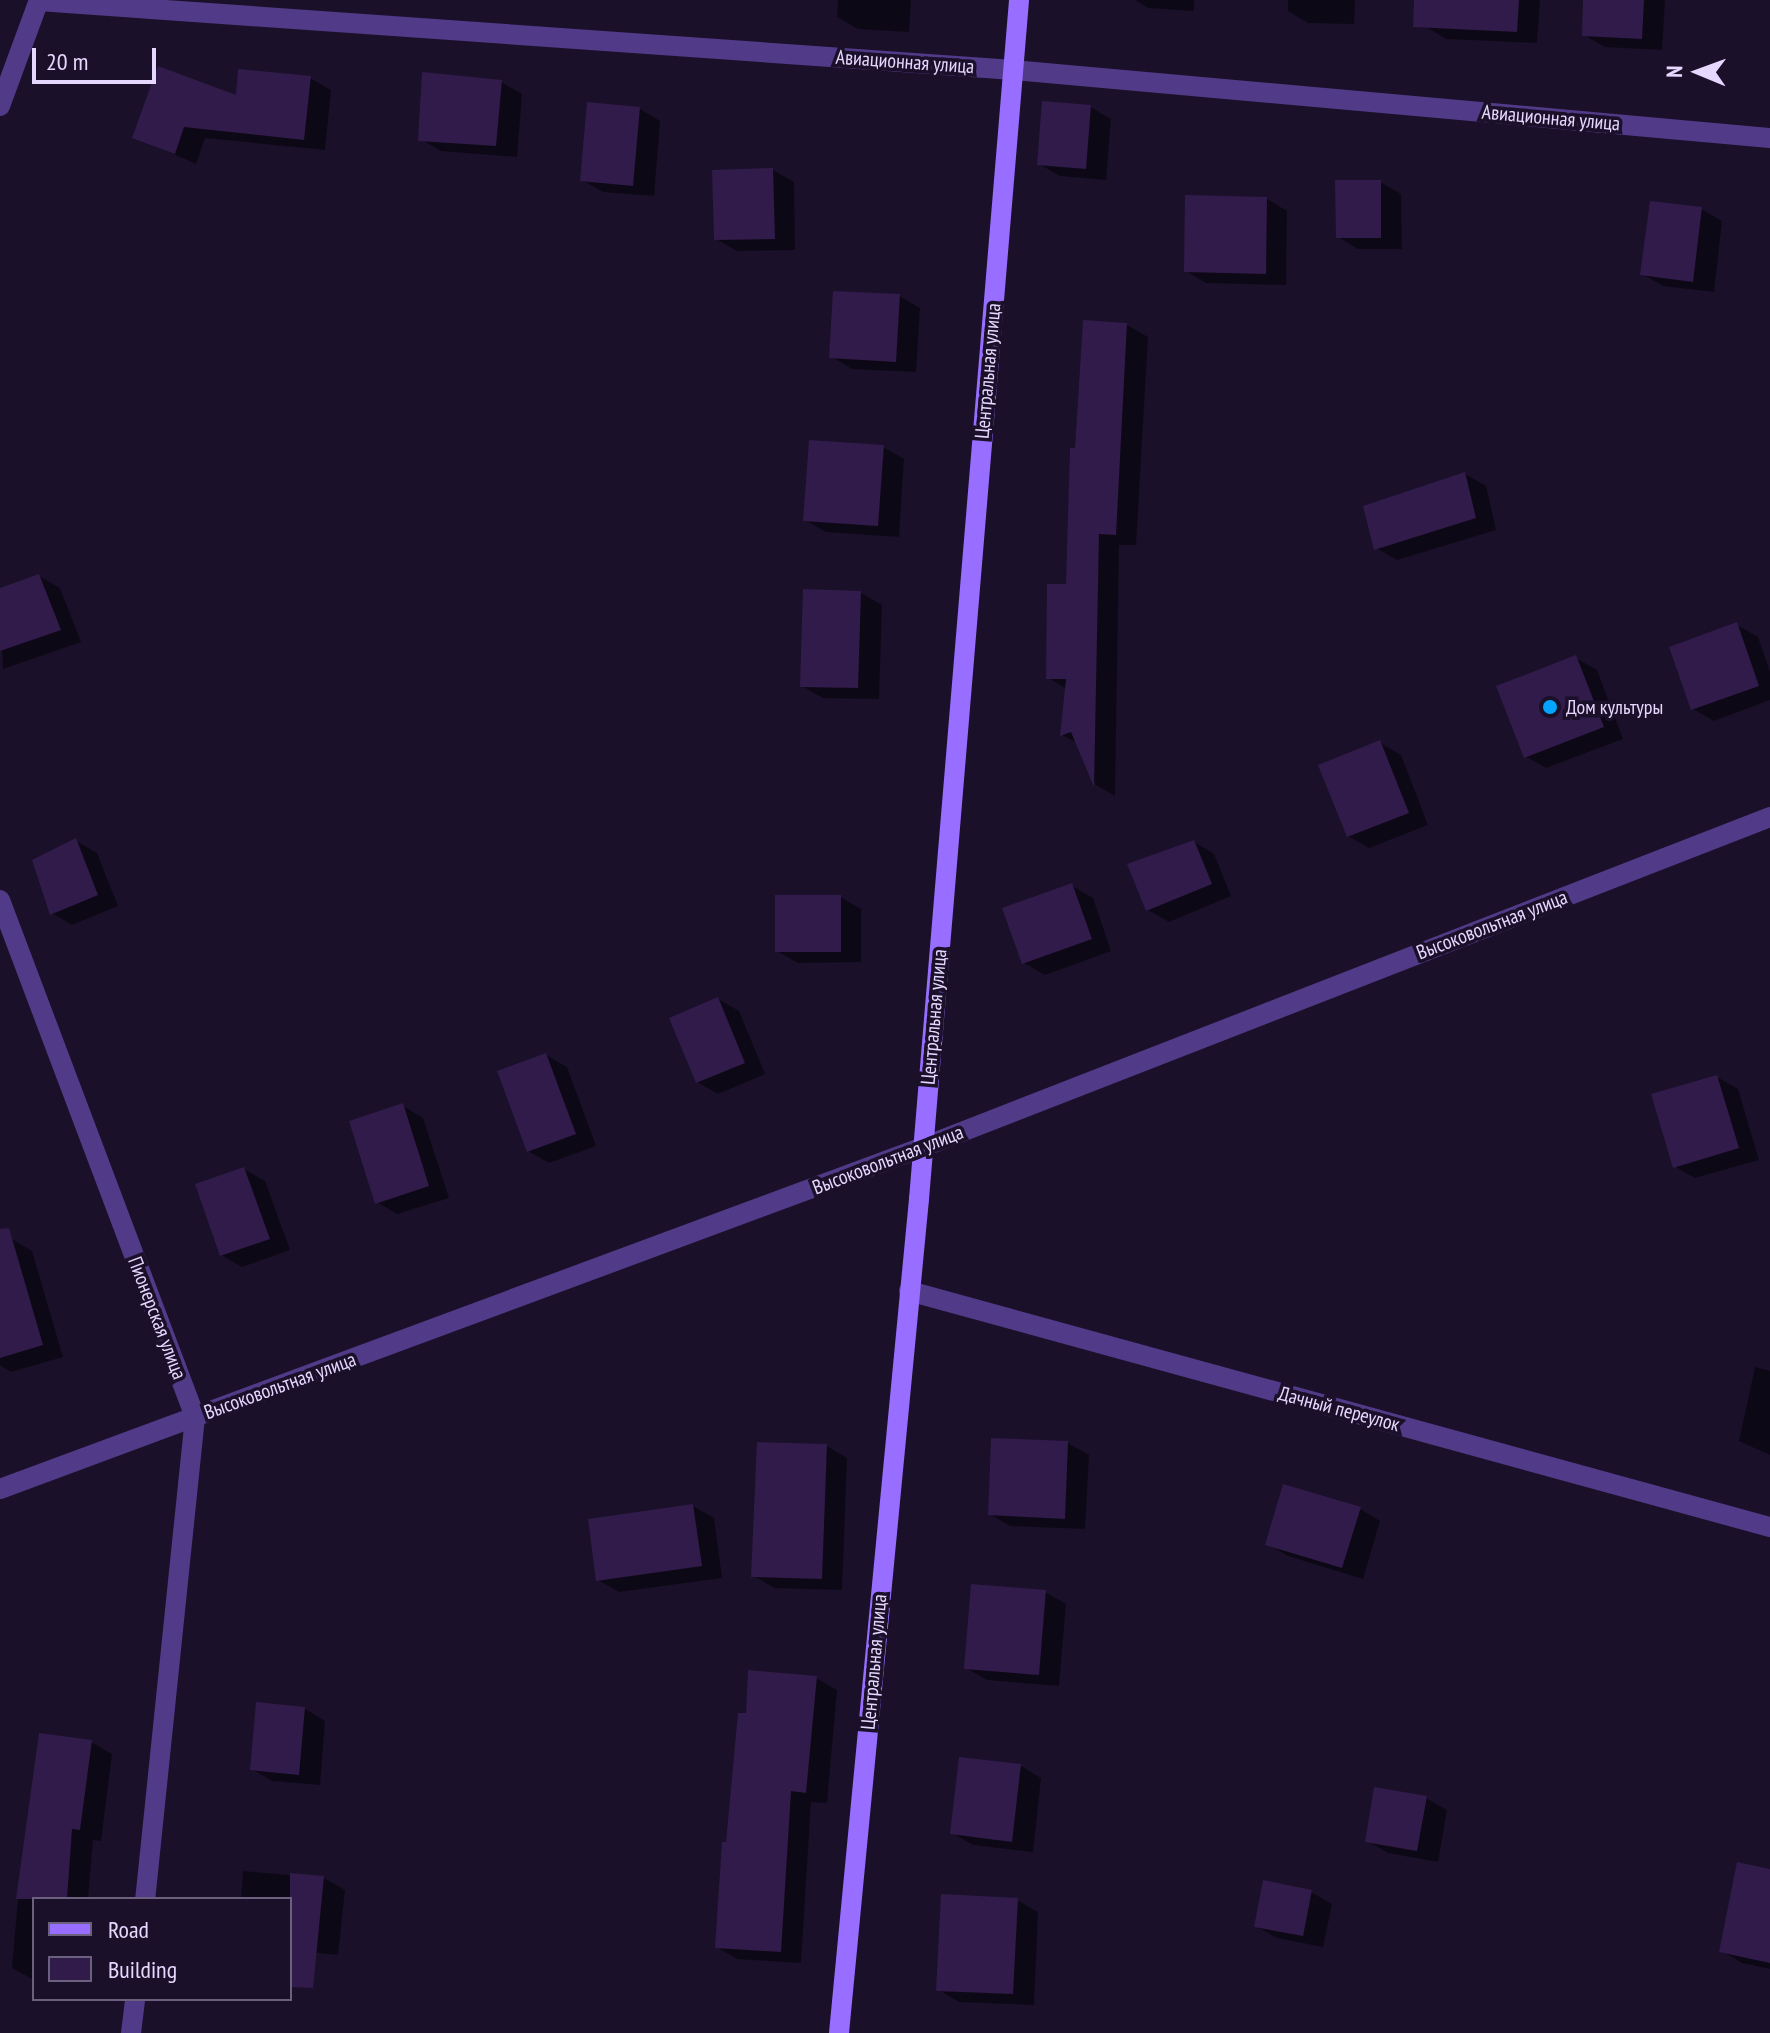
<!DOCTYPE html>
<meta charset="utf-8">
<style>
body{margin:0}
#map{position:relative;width:1770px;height:2033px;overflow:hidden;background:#1a1029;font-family:"PT Sans Narrow",sans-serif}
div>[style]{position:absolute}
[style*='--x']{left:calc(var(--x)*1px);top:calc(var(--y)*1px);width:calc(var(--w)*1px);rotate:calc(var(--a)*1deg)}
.shadow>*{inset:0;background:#0007}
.building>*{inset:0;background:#311b4a}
.lane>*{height:20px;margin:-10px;padding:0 10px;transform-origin:10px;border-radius:10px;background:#513a88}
.street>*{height:20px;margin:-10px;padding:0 10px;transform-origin:10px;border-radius:10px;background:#513a88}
.secondary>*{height:20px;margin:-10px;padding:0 10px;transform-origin:10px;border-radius:10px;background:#976eff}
.dots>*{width:22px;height:22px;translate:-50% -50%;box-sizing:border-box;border:4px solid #1a1029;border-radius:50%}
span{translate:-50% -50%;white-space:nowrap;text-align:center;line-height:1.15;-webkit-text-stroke:7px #1a1029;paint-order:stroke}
.street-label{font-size:20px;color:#e6d7ff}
.poi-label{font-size:20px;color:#e6d7ff}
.left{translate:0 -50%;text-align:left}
.legend{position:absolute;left:32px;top:1897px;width:260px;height:104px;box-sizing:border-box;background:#1a1029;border:2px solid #6c607f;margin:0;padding:10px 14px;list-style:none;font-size:24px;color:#e6d7ff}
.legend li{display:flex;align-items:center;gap:16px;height:40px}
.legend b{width:40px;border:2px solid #6c607f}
.north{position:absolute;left:1658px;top:32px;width:80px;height:80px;-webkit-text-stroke:6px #1a1029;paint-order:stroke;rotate:271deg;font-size:22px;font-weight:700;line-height:32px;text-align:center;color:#e6d7ff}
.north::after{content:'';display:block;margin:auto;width:28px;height:36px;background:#e6d7ff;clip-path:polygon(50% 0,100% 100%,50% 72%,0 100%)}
.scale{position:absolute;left:32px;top:48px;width:124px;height:36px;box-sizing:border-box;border:4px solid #e6d7ff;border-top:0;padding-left:10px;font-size:24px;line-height:28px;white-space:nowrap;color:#e6d7ff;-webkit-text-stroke:6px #1a1029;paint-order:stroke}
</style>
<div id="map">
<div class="shadow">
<i style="clip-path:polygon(838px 0,911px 0,909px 32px,858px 29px,837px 17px)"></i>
<i style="clip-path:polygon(1135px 0,1194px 0,1194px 11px,1148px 8px)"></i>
<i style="clip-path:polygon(1288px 0,1355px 0,1354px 24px,1308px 23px,1288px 11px)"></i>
<i style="clip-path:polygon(1427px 0,1540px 0,1537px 43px,1446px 39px,1426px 27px)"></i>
<i style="clip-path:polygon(1585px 0,1665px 0,1662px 50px,1605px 47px,1584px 35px)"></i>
<i style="clip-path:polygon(310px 78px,331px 90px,325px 150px,205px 138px,196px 164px,135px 137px,238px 98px)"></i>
<i style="clip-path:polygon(501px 82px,522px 94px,517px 157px,441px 151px,420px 139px)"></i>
<i style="clip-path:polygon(1090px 107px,1111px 119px,1106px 180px,1060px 176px,1039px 164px)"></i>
<i style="clip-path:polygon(640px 109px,660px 121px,654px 196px,603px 192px,582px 180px)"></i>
<i style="clip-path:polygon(773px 170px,794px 182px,795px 250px,737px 251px,716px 239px)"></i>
<i style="clip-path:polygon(1380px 182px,1401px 194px,1402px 249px,1358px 249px,1338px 237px)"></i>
<i style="clip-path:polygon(1267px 199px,1287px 211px,1286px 285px,1206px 283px,1186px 271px)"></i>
<i style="clip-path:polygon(1701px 209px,1722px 221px,1714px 292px,1663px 286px,1642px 274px)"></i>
<i style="clip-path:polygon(899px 296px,920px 308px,916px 372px,852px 369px,832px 357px)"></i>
<i style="clip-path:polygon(1127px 325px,1148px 337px,1136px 545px,1119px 545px,1115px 796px,1096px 785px,1079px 744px,1062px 735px,1067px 689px,1048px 678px,1068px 587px,1077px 450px)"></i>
<i style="clip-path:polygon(883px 447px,904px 459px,899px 537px,826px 532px,805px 520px)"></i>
<i style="clip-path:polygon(1465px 474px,1486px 486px,1496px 530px,1397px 560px,1376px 548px)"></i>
<i style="clip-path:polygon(39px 576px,60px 588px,81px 642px,3px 669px,0 590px)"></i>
<i style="clip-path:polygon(861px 593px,882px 605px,879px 699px,823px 698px,802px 686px)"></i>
<i style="clip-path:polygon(1737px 625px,1758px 637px,1770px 672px,1770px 700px,1714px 721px,1693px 709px)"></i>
<i style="clip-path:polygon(1576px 658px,1597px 670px,1623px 739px,1546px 768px,1525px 756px)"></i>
<i style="clip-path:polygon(1380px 743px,1401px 755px,1428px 825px,1369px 848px,1348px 836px)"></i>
<i style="clip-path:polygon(76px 841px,97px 853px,118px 906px,72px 925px,52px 913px)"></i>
<i style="clip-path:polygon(1194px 842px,1214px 854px,1231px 896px,1169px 922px,1148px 910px)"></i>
<i style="clip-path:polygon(1072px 886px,1093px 898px,1111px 951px,1045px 975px,1024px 963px)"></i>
<i style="clip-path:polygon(840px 897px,861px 909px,861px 962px,798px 963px,777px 951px)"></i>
<i style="clip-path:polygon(718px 999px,739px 1011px,765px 1074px,718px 1094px,697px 1082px)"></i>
<i style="clip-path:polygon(546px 1055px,567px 1067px,596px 1146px,549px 1163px,528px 1151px)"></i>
<i style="clip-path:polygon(1717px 1077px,1738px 1089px,1759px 1160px,1695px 1178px,1674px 1166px)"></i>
<i style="clip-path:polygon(403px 1106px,423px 1118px,449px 1198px,397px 1214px,377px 1202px)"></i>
<i style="clip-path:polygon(244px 1169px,265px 1181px,290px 1250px,242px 1267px,221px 1255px)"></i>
<i style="clip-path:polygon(12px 1239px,32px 1251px,63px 1357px,11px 1372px,0 1365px,0 1243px)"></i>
<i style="clip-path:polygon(1755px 1367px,1770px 1371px,1770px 1455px,1739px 1441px)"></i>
<i style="clip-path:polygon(1068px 1443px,1089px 1455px,1085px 1529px,1010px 1526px,990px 1514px)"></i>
<i style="clip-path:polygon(827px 1446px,847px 1458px,842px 1590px,774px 1588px,754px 1576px)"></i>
<i style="clip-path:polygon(693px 1506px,714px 1518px,722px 1578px,619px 1592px,598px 1580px)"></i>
<i style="clip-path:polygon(1360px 1509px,1380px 1521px,1363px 1579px,1288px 1556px,1268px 1544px)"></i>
<i style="clip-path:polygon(1045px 1592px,1066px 1604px,1059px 1686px,987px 1680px,966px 1668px)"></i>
<i style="clip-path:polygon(816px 1678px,837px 1690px,827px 1803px,811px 1802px,801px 1963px,737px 1959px,717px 1947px,748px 1714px)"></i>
<i style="clip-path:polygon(305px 1709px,325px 1721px,320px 1785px,272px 1781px,252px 1769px)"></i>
<i style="clip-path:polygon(91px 1742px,112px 1754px,101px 1841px,93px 1840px,88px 1899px,34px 1899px,34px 1980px,12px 1968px,21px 1863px)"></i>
<i style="clip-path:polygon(1021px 1766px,1041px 1778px,1033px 1852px,973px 1845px,952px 1833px)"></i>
<i style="clip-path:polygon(1426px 1798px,1447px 1810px,1438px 1862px,1388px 1853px,1367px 1841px)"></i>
<i style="clip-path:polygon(243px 1871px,324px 1878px,345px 1890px,338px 1955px,290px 1950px,290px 1899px,241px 1899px)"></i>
<i style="clip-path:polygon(1770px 1871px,1770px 1969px,1742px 1963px,1722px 1951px)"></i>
<i style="clip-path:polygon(1311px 1892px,1332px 1904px,1323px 1947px,1277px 1938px,1256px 1926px)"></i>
<i style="clip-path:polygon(1017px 1900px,1038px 1912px,1034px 2005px,959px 2002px,939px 1990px)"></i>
</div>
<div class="building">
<i style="clip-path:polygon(1414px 0,1519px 0,1517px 32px,1413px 27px)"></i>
<i style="clip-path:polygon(1583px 0,1644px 0,1642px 39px,1582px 36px)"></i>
<i style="clip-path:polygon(158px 66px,236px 95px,238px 69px,311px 76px,304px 140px,184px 127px,175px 154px,132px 138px)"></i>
<i style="clip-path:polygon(422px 72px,502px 80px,496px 146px,418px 141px)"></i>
<i style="clip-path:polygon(1042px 101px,1091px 105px,1086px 169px,1037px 165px)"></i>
<i style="clip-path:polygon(587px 102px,640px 107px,633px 186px,580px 181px)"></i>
<i style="clip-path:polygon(773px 168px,775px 239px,714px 240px,712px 170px)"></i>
<i style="clip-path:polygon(1335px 180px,1381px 180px,1381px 238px,1336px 238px)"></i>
<i style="clip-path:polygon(1185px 195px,1267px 197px,1266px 274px,1184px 272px)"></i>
<i style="clip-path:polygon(1650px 201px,1702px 207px,1693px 282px,1640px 275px)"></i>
<i style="clip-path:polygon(833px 291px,900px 294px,896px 362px,829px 358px)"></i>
<i style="clip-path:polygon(1083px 320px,1127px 323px,1116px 535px,1099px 534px,1094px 787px,1071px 732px,1060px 736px,1066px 679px,1046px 679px,1047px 584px,1066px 584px,1070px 448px,1075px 448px)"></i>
<i style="clip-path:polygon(809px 440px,884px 445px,878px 526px,803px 521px)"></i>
<i style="clip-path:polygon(1465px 472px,1476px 518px,1374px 550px,1363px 506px)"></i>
<i style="clip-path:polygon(39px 574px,61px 630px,0 651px,0 588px)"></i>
<i style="clip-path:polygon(803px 589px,861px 591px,858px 688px,800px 687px)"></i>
<i style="clip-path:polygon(1737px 622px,1759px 686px,1691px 710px,1669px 647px)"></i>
<i style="clip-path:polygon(1576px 655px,1604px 727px,1524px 758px,1496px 686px)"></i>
<i style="clip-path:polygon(1380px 740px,1409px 813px,1347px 837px,1318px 765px)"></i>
<i style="clip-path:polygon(76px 838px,98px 895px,50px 915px,32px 860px)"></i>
<i style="clip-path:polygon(1194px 840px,1212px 884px,1146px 911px,1127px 864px)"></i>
<i style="clip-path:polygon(1072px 883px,1092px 939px,1022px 964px,1002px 908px)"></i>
<i style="clip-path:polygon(775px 895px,841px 895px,841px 952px,775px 952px)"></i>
<i style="clip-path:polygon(718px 997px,745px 1063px,696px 1083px,669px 1018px)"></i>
<i style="clip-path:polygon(546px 1053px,576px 1134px,527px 1152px,497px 1071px)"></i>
<i style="clip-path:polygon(1717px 1075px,1739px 1148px,1673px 1168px,1651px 1094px)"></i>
<i style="clip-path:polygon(403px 1103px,429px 1186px,375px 1204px,349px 1121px)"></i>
<i style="clip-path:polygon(244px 1167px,270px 1239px,220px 1256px,195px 1184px)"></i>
<i style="clip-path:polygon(9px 1228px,43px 1345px,0 1358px,0 1229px)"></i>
<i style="clip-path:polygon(991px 1438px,1068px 1441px,1065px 1519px,988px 1515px)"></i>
<i style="clip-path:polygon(757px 1442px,827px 1444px,822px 1579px,751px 1577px)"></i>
<i style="clip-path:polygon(1283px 1484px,1361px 1507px,1342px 1568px,1265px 1545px)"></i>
<i style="clip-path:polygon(693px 1504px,702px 1566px,596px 1581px,588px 1519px)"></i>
<i style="clip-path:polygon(971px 1584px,1046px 1590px,1039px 1675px,964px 1669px)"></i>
<i style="clip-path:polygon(748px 1670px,817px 1676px,806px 1793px,791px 1791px,781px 1952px,715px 1948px,722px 1842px,726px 1842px,738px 1713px,746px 1713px)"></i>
<i style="clip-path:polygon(256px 1702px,305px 1707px,299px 1775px,250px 1770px)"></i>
<i style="clip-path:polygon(39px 1733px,92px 1740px,80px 1830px,72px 1829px,67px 1899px,16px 1899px)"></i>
<i style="clip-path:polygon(959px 1757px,1021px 1764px,1012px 1842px,950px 1834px)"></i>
<i style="clip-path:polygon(1374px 1787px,1427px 1796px,1417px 1851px,1365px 1842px)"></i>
<i style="clip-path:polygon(1737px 1862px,1770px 1869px,1770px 1963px,1719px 1952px)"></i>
<i style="clip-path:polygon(290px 1873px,324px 1876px,313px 1988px,290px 1987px)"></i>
<i style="clip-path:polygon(1263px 1880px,1312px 1890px,1303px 1936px,1254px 1927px)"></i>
<i style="clip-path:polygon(941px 1894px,1018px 1898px,1013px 1994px,936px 1991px)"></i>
</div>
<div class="lane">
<i style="--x:0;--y:106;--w:113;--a:-69.8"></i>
</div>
<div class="street">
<i style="--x:39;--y:1;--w:977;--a:4.05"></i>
<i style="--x:1014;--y:70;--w:759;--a:5.14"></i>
<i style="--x:0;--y:900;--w:553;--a:69.33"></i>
<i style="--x:195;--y:1417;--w:485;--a:95.9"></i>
<i style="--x:909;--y:1291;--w:893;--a:15.33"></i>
<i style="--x:0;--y:1489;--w:984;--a:-20.33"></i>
<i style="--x:923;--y:1147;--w:909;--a:-21.29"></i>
<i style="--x:131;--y:2033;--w:34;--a:-83"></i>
</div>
<div class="secondary">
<i style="--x:839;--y:2033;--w:838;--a:-84.52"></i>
<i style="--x:919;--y:1199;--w:1203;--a:-85.23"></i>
</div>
<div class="dots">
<i style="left:1550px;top:707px;background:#03a5ff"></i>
</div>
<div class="street-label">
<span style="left:905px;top:62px;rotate:4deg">Авиационная улица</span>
<span style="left:1551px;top:118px;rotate:5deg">Авиационная улица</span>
<span style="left:988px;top:371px;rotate:-85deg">Центральная улица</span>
<span style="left:1492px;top:925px;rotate:-21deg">Высоковольтная улица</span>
<span style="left:934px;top:1017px;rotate:-85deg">Центральная улица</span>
<span style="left:888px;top:1160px;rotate:-21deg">Высоковольтная улица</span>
<span style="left:157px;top:1318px;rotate:69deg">Пионерская улица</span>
<span style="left:280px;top:1386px;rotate:-20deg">Высоковольтная улица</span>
<span style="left:1339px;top:1409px;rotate:15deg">Дачный переулок</span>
<span style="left:874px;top:1662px;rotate:-85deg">Центральная улица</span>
</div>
<div class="poi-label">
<span class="left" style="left:1566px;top:707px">Дом культуры</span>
</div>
<ul class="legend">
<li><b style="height:10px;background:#976eff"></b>Road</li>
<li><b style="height:22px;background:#311b4a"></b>Building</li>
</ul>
<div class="north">N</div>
<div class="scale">20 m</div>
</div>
